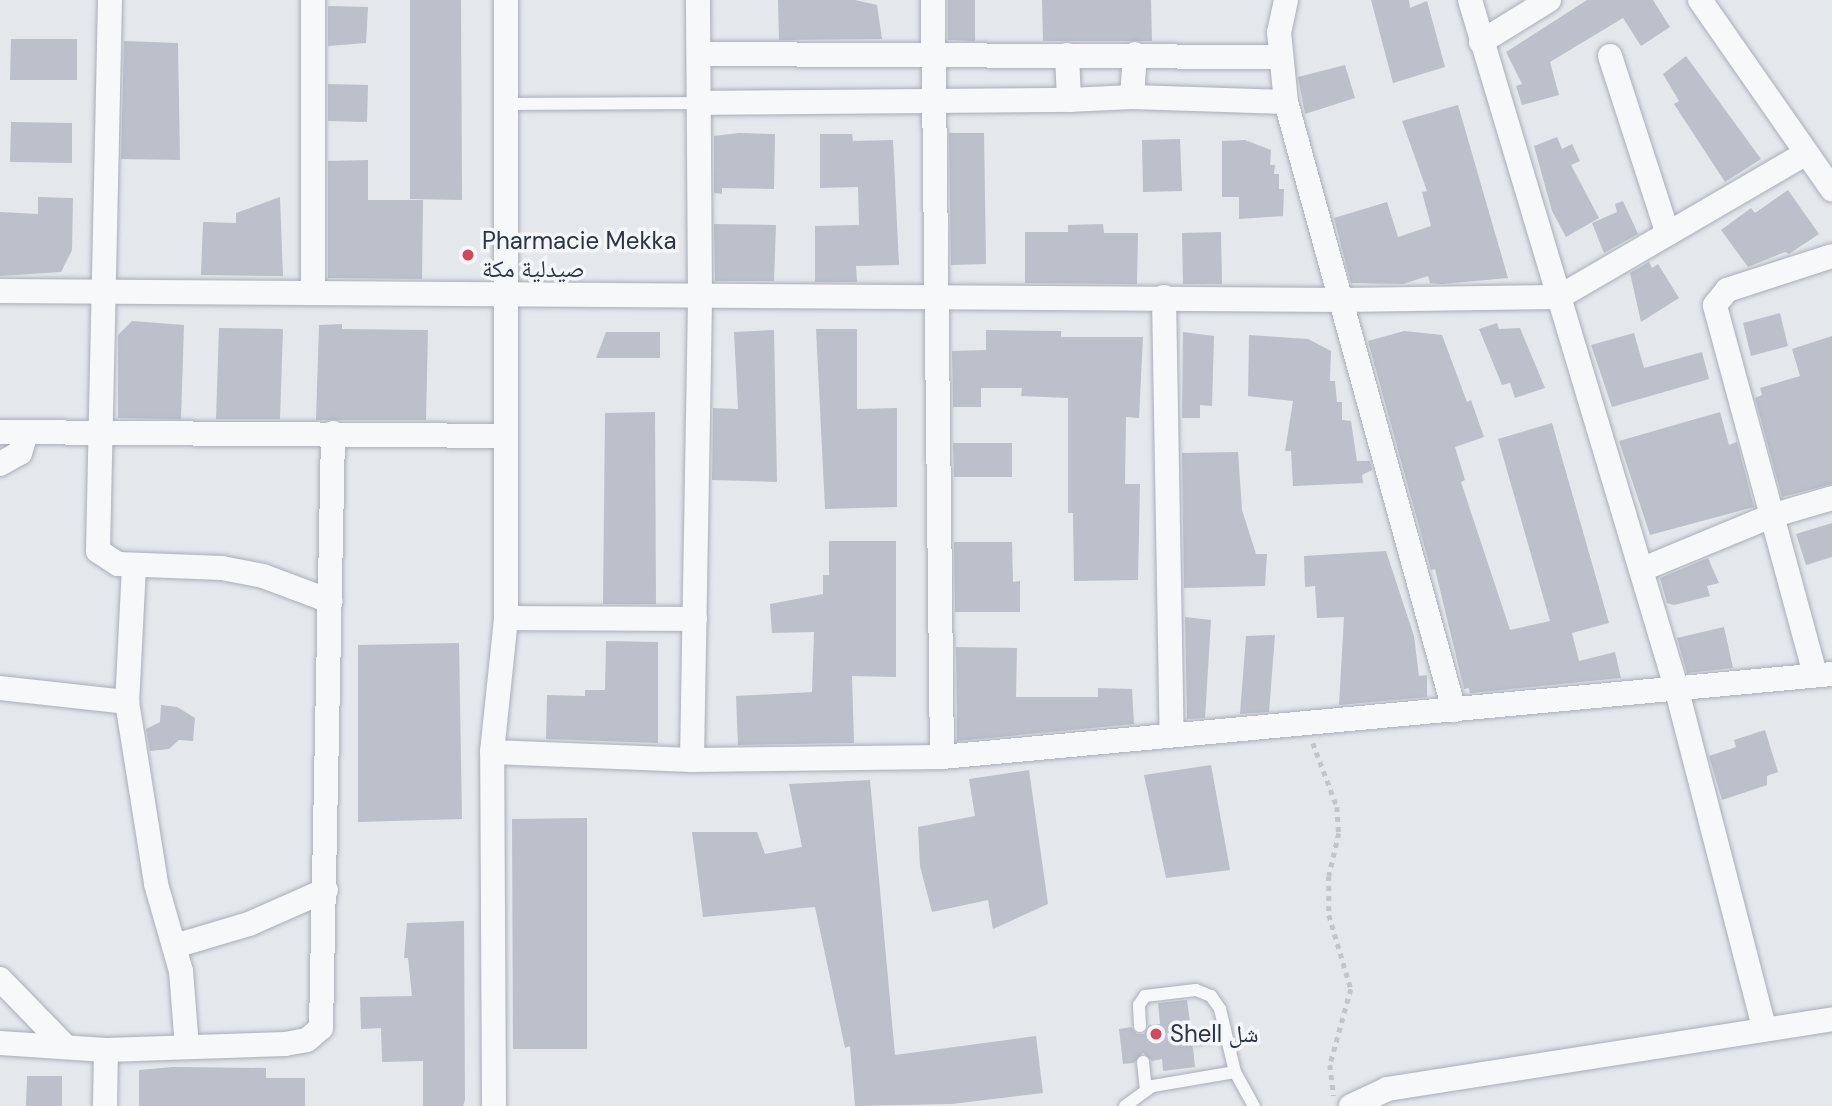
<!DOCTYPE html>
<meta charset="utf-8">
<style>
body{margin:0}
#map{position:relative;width:1832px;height:1106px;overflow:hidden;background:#e4e7ec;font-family:"DM Sans","Noto Naskh Arabic",sans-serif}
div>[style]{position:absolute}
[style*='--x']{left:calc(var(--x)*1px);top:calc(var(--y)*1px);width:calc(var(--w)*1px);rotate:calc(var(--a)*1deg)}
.building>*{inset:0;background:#bbc0ca}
.path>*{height:4.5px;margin-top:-2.25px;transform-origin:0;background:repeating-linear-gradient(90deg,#c2c5cb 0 5px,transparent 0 10px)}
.roads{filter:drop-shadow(0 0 2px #a9aeb7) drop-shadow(0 0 2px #a9aeb7)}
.service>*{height:12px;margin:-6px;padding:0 6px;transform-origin:6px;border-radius:6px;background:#f7f8fa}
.minor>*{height:24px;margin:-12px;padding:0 12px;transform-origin:12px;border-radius:12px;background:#f7f8fa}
.dots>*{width:19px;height:19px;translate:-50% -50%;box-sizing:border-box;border:4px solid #f4f6f9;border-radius:50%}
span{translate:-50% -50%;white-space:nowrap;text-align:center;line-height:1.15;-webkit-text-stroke:7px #f4f6f9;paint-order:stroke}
.poi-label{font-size:24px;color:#2b3445}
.left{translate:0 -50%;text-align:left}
</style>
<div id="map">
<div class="building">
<i style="clip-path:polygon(410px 0,461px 0,462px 200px,410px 199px)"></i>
<i style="clip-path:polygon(778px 0,855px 0,877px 5px,882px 39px,779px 40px)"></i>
<i style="clip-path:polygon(948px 0,975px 0,975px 41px,948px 40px)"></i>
<i style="clip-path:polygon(1042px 0,1151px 0,1152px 41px,1043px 41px)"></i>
<i style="clip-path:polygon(1371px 0,1409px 0,1410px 8px,1427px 1px,1445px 67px,1393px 83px)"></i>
<i style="clip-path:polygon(1587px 0,1653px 0,1670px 27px,1641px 46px,1623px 18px,1550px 62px,1559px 95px,1522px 105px,1516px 86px,1522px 84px,1506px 52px)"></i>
<i style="clip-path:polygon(328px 6px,368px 7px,366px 43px,328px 46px)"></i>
<i style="clip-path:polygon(11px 39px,77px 39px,77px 80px,10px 80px)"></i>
<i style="clip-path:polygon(124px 41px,178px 43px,180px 160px,121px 159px)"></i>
<i style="clip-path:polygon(1686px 56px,1761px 159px,1725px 182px,1674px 104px,1679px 101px,1663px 74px)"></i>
<i style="clip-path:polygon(1345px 65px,1355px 98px,1305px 114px,1298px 77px)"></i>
<i style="clip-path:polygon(328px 84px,368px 85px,367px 122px,328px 121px)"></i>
<i style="clip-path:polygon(1458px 105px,1508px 278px,1442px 284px,1430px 283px,1428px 276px,1403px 284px,1351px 283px,1334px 218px,1387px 202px,1398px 237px,1431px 226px,1422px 192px,1427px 191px,1402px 121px)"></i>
<i style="clip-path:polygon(11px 122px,72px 123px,72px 163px,10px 162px)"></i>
<i style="clip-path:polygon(739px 133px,775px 134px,774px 189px,722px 188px,722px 194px,714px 193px,714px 136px)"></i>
<i style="clip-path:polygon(949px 133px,984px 133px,986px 264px,951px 265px)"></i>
<i style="clip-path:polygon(820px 134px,852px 134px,853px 141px,893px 140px,899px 265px,856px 266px,857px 282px,815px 282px,815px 226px,859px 225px,858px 187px,820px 188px)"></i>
<i style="clip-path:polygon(1557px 137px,1562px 149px,1572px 144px,1580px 161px,1571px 165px,1599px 218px,1566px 237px,1552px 211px,1534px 146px)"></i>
<i style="clip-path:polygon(1180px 139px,1182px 191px,1143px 192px,1142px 140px)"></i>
<i style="clip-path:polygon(1245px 140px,1271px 150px,1270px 165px,1275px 165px,1274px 174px,1279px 174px,1279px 189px,1284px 189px,1283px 216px,1239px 219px,1239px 197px,1222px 197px,1222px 141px)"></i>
<i style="clip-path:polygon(368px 160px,368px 200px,423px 200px,422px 279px,328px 278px,328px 161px)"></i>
<i style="clip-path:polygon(1788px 190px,1819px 234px,1789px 254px,1785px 252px,1748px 267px,1721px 230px,1751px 208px,1755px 213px)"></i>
<i style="clip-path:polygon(38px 197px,73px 198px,72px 250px,61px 272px,0 276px,0 212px,38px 214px)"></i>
<i style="clip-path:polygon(280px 197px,283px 276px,201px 275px,203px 222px,236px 223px,236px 213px)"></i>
<i style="clip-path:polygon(1623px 201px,1638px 234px,1604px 253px,1592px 223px,1617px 212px,1615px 204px)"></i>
<i style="clip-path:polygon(714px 224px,776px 225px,774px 281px,715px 281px)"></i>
<i style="clip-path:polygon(1103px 224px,1104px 233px,1138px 233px,1137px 284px,1025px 283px,1025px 232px,1068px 232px,1068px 225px)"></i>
<i style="clip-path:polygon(1221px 232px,1222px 284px,1183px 284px,1182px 233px)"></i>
<i style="clip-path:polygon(1649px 262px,1652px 268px,1658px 264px,1679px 298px,1641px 322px,1630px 273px)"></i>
<i style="clip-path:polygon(1780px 313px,1788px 346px,1751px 356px,1743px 323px)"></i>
<i style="clip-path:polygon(132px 321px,184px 325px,181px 419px,118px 418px,118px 335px)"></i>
<i style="clip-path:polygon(1497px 323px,1499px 329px,1520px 328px,1545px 388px,1515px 398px,1510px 383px,1502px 385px,1479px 329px)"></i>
<i style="clip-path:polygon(342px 324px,342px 329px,428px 330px,426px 420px,316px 420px,319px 325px)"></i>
<i style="clip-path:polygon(219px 328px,283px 329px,280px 419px,216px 419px)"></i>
<i style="clip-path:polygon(816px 329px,857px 329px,857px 409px,897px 408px,897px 507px,825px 509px)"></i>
<i style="clip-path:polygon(774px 330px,777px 482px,712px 480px,713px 408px,738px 409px,734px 332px)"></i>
<i style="clip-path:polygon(986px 330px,1061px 331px,1061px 337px,1143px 337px,1139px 418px,1126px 417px,1125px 484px,1140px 484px,1138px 580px,1074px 581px,1073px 513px,1068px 513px,1068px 398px,1021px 396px,1022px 388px,981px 388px,981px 407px,953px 407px,952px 351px,986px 350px)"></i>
<i style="clip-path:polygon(1404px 331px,1442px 335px,1467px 402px,1471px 400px,1484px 437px,1455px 447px,1465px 480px,1461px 482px,1510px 630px,1550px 621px,1498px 439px,1552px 423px,1609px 623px,1572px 633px,1579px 661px,1615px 652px,1621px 678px,1470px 693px,1469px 688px,1464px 689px,1435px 569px,1431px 570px,1368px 341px)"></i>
<i style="clip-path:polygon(606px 332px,660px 332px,660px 358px,596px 358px)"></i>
<i style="clip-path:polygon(1183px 332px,1214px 336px,1212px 406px,1200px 405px,1200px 418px,1182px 418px)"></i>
<i style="clip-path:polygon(1634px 333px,1644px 368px,1702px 352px,1709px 379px,1612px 407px,1591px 345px)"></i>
<i style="clip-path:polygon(1249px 335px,1308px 339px,1331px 351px,1330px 381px,1335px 381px,1337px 402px,1342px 402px,1342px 420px,1351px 421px,1357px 461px,1370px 461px,1372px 470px,1362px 475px,1363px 483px,1293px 486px,1291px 451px,1285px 451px,1293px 401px,1248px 396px)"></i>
<i style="clip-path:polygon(1832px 336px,1832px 484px,1782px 497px,1755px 398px,1762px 395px,1760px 388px,1800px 376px,1792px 349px)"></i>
<i style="clip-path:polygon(655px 412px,656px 604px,603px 604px,605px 413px)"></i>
<i style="clip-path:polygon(1720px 412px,1729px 445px,1737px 442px,1754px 507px,1650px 535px,1619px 441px)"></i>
<i style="clip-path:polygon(953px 443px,1012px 443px,1012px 477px,954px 477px)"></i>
<i style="clip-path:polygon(1238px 452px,1242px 510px,1256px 554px,1267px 554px,1265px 586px,1184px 588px,1182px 453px)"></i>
<i style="clip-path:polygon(1832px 523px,1832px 557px,1806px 565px,1796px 534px)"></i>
<i style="clip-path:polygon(829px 541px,896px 541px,896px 677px,852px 676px,854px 743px,738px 745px,736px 696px,812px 692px,814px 632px,772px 633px,770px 604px,823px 594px,823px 575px,829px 575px)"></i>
<i style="clip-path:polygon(954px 542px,1012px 542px,1013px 582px,1020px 581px,1020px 612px,955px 612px)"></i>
<i style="clip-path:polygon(1386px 551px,1414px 636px,1419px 676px,1427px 675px,1427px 697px,1339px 705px,1344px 617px,1317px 618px,1315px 586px,1305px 587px,1304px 556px)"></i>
<i style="clip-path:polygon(1708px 558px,1719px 583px,1707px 586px,1710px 596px,1674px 605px,1667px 603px,1660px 578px)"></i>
<i style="clip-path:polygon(1185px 617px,1211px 620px,1205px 718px,1187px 719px)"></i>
<i style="clip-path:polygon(1724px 627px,1733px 668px,1687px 673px,1677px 638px)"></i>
<i style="clip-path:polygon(1275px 635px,1269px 712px,1240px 714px,1246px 636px)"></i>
<i style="clip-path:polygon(606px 641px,658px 642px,658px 743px,546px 739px,547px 695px,585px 696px,585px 690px,605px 690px)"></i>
<i style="clip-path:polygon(459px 643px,462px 819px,358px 822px,358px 645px)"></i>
<i style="clip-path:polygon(956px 647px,1017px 648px,1016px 697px,1098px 697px,1098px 688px,1132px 689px,1134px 724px,957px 741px)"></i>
<i style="clip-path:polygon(161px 705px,177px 707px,195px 718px,193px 741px,179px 740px,169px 749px,150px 751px,146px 729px,160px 722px)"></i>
<i style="clip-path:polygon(1765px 730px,1778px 772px,1767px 776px,1767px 785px,1722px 800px,1709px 756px,1736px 747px,1734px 740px)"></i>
<i style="clip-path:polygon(1211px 765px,1230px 870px,1166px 878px,1144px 775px)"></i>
<i style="clip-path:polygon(1029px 770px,1048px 904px,993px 929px,988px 900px,932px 912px,920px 866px,918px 827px,975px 816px,969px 779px)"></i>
<i style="clip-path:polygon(870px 780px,895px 1055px,1036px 1036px,1043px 1093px,952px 1104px,855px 1106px,850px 1046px,845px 1048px,815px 907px,703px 917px,692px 832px,757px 832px,765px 854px,802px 847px,789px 784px)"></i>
<i style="clip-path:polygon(587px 818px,587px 1049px,513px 1049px,512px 819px)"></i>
<i style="clip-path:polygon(464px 921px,465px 1100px,463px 1106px,423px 1106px,423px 1061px,382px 1062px,381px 1028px,361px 1029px,360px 997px,412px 996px,408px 958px,404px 958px,407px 923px)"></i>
<i style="clip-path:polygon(1187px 1000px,1191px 1029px,1183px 1039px,1193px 1047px,1195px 1067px,1163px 1071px,1162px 1059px,1152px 1061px,1143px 1053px,1134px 1063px,1123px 1064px,1119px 1029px,1131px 1027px,1137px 1034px,1144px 1034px,1149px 1025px,1160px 1024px,1158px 1003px)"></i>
<i style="clip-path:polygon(173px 1067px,266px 1068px,266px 1078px,305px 1078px,305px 1106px,139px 1106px,139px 1070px)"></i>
<i style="clip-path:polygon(27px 1076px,62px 1076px,62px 1106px,26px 1106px)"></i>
</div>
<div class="path">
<i style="--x:1313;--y:743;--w:68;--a:69.4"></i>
<i style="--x:1337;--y:807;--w:26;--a:86"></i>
<i style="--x:1339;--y:833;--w:44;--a:103.1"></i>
<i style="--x:1329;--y:876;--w:39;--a:90"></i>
<i style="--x:1329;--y:915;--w:77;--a:73.4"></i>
<i style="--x:1351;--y:989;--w:79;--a:105.4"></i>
<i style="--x:1330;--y:1065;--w:31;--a:83"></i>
</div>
<div class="roads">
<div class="service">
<i style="--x:506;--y:104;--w:193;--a:-0.3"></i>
<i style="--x:1140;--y:1026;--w:21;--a:-93"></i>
<i style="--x:1139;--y:1005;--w:11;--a:-56"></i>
<i style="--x:1145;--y:996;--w:51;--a:-6.7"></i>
<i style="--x:1196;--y:990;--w:16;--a:22"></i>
<i style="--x:1211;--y:996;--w:16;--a:55"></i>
<i style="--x:1220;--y:1009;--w:65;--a:76.6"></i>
<i style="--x:1235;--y:1072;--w:39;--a:61"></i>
<i style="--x:1192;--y:1038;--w:33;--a:-5"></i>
<i style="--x:1143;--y:1062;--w:27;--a:84"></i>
<i style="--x:1125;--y:1106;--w:34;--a:-36"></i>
<i style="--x:1153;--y:1086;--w:83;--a:-9.7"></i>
</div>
<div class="minor">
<i style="--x:110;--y:0;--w:551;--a:91.25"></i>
<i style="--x:98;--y:551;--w:24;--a:33"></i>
<i style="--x:118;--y:564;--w:104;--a:2.2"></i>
<i style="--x:222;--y:568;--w:42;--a:11"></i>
<i style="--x:263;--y:576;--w:72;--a:20.5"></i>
<i style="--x:313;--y:0;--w:292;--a:90"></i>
<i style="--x:933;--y:0;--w:757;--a:89.32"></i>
<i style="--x:1286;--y:0;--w:33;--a:102"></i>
<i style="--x:1279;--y:32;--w:70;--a:84.3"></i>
<i style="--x:1286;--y:102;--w:631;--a:74.55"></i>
<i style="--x:1470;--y:0;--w:717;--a:73.31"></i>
<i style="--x:1676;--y:687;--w:354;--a:75.5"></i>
<i style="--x:1700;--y:0;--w:231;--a:55.1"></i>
<i style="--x:1481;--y:42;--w:80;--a:-31.7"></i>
<i style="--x:699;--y:54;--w:580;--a:0.3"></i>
<i style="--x:1610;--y:56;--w:187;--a:72"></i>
<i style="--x:1132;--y:97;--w:154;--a:1.9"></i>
<i style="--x:1069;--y:100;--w:63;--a:-2.7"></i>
<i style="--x:1132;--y:97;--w:43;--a:-86"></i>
<i style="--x:699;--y:103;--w:370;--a:-0.5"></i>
<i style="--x:1069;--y:100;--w:45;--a:-92.5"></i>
<i style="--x:0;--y:291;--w:1342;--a:0.38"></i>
<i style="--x:1342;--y:300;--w:217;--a:-0.8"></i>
<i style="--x:1559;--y:297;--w:285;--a:-30.2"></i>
<i style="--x:1164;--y:297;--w:437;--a:89"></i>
<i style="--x:0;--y:432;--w:506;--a:0.45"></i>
<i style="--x:0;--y:464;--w:23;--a:-29"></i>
<i style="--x:20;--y:453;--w:21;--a:-73"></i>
<i style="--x:134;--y:566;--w:136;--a:92.9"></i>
<i style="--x:127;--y:702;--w:184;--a:80.9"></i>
<i style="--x:156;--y:884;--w:91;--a:74"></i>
<i style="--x:181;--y:971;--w:76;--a:85.5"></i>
<i style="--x:1643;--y:569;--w:139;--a:-22.5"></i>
<i style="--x:1771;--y:516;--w:64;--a:-16.4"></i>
<i style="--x:506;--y:618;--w:189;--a:0.3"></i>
<i style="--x:1815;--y:674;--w:382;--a:-105.2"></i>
<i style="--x:1715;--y:305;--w:19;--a:-51"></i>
<i style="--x:1727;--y:290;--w:110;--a:-17.9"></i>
<i style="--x:0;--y:688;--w:128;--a:6.3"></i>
<i style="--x:492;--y:752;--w:200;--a:2.3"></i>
<i style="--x:692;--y:760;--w:250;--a:-0.7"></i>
<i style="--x:942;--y:757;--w:894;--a:-5.33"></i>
<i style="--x:692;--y:760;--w:466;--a:-89"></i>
<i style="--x:700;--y:294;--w:294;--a:-90.4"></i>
<i style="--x:175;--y:946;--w:77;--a:-16.6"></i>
<i style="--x:249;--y:924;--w:84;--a:-23.8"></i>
<i style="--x:0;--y:979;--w:95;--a:45.9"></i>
<i style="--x:0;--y:1043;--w:106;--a:3.8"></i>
<i style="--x:106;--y:1050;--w:179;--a:-1.9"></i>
<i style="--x:285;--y:1044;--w:22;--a:-10"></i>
<i style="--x:307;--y:1040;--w:18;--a:-41"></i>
<i style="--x:321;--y:1028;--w:595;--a:-88.84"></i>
<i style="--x:105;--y:1106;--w:56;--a:-89"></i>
<i style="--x:494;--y:1106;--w:354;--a:-90.3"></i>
<i style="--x:492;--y:752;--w:135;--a:-84"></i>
<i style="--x:506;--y:618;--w:618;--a:-90"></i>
<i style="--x:1351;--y:1106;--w:40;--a:-25"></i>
<i style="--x:1387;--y:1089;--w:450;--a:-8.9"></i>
</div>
</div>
<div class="dots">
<i style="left:468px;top:255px;background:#d1495b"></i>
<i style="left:1156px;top:1034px;background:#d1495b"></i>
</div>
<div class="poi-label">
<span class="left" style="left:482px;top:255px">Pharmacie Mekka<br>صيدلية مكة</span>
<span class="left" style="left:1170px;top:1034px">Shell شل</span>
</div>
</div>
